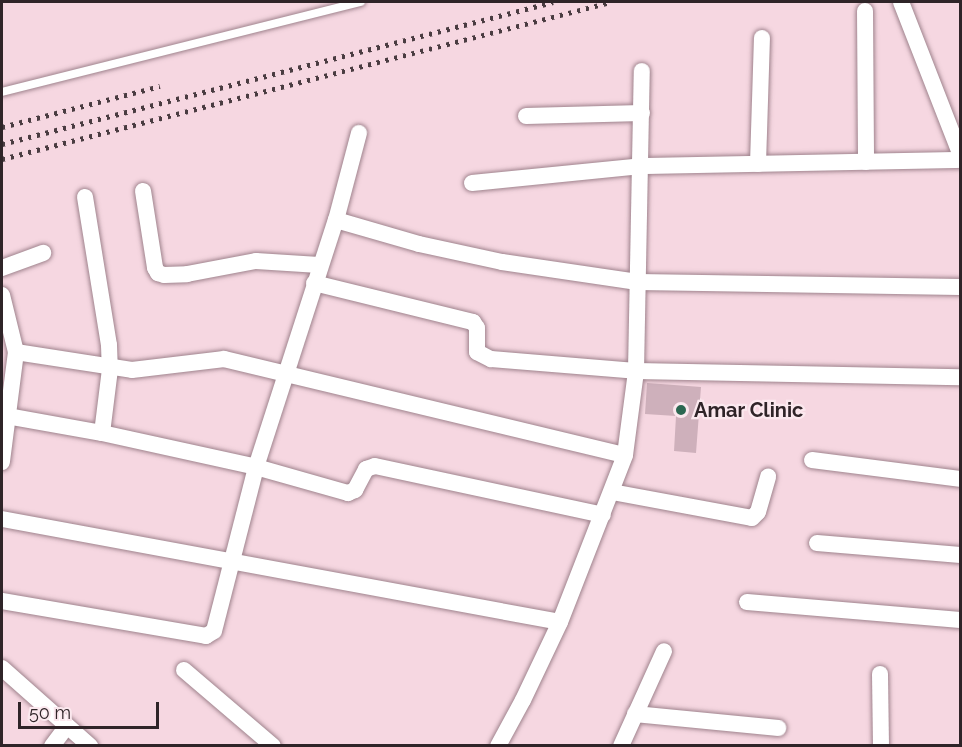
<!DOCTYPE html>
<style>
body{margin:0}
#map{position:relative;width:962px;height:747px;overflow:hidden;background:#f6d7e1;font-family:Raleway,sans-serif}
div>[style]{position:absolute}
[style*='--x']{left:calc(var(--x)*1px);top:calc(var(--y)*1px);width:calc(var(--w)*1px);rotate:calc(var(--a)*1deg)}
.building>*{inset:0;background:#ceb0bb}
.roads{filter:drop-shadow(0 0 2px #9f838d) drop-shadow(0 0 2px #9f838d)}
.service>*{height:8px;margin:-4px;padding:0 4px;transform-origin:4px;border-radius:4px;background:#fff}
.minor>*{height:16px;margin:-8px;padding:0 8px;transform-origin:8px;border-radius:8px;background:#fff}
.rail>*{height:4.5px;margin-top:-2.25px;transform-origin:0;background:repeating-linear-gradient(90deg,#4a3c41 0 3px,transparent 0 9px)}
.dots>*{width:16px;height:16px;translate:-50% -50%;box-sizing:border-box;border:3px solid #fbe8ee;border-radius:50%}
span{translate:-50% -50%;white-space:nowrap;text-align:center;line-height:1.15;-webkit-text-stroke:4.5px #fbe8ee;paint-order:stroke}
.poi-label{font-size:20px;color:#2f2428;font-weight:700}
.left{translate:0 -50%;text-align:left}
.frame{position:absolute;inset:0;border:3px solid #2f2428;pointer-events:none}
.scale{position:absolute;left:18px;top:702px;width:141px;height:27px;box-sizing:border-box;border:3px solid #2f2428;border-top:0;padding-left:8px;font-size:18px;line-height:21px;white-space:nowrap;color:#2f2428;-webkit-text-stroke:4px #fbe8ee;paint-order:stroke}
</style>
<div id="map">
<div class="building">
<i style="clip-path:polygon(647px 383px,701px 387px,696px 453px,674px 451px,676px 416px,645px 414px)"></i>
</div>
<div class="roads">
<div class="service">
<i style="--x:2;--y:92;--w:370;--a:-14.1"></i>
</div>
<div class="minor">
<i style="--x:901;--y:2;--w:162;--a:68.7"></i>
<i style="--x:865;--y:11;--w:151;--a:89.6"></i>
<i style="--x:526;--y:116;--w:116;--a:-1.5"></i>
<i style="--x:758;--y:164;--w:126;--a:-88.2"></i>
<i style="--x:472;--y:183;--w:170;--a:-5.7"></i>
<i style="--x:641;--y:166;--w:319;--a:-1.1"></i>
<i style="--x:143;--y:191;--w:78;--a:81.1"></i>
<i style="--x:155;--y:268;--w:6;--a:59"></i>
<i style="--x:158;--y:273;--w:6;--a:18"></i>
<i style="--x:164;--y:275;--w:23;--a:-2"></i>
<i style="--x:187;--y:274;--w:70;--a:-10.7"></i>
<i style="--x:256;--y:261;--w:63;--a:3.6"></i>
<i style="--x:85;--y:197;--w:150;--a:80.8"></i>
<i style="--x:109;--y:345;--w:24;--a:88"></i>
<i style="--x:110;--y:369;--w:64;--a:97.1"></i>
<i style="--x:336;--y:220;--w:86;--a:16.1"></i>
<i style="--x:419;--y:244;--w:85;--a:12.2"></i>
<i style="--x:502;--y:262;--w:137;--a:8.4"></i>
<i style="--x:638;--y:282;--w:322;--a:0.9"></i>
<i style="--x:2;--y:268;--w:44;--a:-20.1"></i>
<i style="--x:314;--y:283;--w:164;--a:13.8"></i>
<i style="--x:473;--y:322;--w:7;--a:56"></i>
<i style="--x:477;--y:328;--w:24;--a:90"></i>
<i style="--x:477;--y:352;--w:16;--a:27"></i>
<i style="--x:491;--y:359;--w:145;--a:4.7"></i>
<i style="--x:636;--y:371;--w:324;--a:1.1"></i>
<i style="--x:2;--y:295;--w:59;--a:76.2"></i>
<i style="--x:16;--y:352;--w:111;--a:97.3"></i>
<i style="--x:16;--y:352;--w:117;--a:8.8"></i>
<i style="--x:132;--y:370;--w:93;--a:-6.8"></i>
<i style="--x:224;--y:359;--w:412;--a:13.5"></i>
<i style="--x:7;--y:416;--w:97;--a:10.1"></i>
<i style="--x:102;--y:433;--w:158;--a:12.4"></i>
<i style="--x:256;--y:467;--w:96;--a:15.8"></i>
<i style="--x:348;--y:493;--w:8;--a:-23"></i>
<i style="--x:355;--y:490;--w:24;--a:-62"></i>
<i style="--x:366;--y:469;--w:9;--a:-18"></i>
<i style="--x:375;--y:466;--w:233;--a:12.1"></i>
<i style="--x:812;--y:460;--w:149;--a:7.3"></i>
<i style="--x:612;--y:492;--w:142;--a:10.5"></i>
<i style="--x:752;--y:518;--w:8;--a:-45"></i>
<i style="--x:758;--y:512;--w:37;--a:-74"></i>
<i style="--x:2;--y:519;--w:567;--a:10.46"></i>
<i style="--x:817;--y:543;--w:144;--a:4.8"></i>
<i style="--x:2;--y:601;--w:207;--a:9.7"></i>
<i style="--x:206;--y:636;--w:9;--a:-32"></i>
<i style="--x:214;--y:631;--w:169;--a:-75.6"></i>
<i style="--x:256;--y:467;--w:260;--a:-72.1"></i>
<i style="--x:336;--y:220;--w:90;--a:-75.2"></i>
<i style="--x:747;--y:602;--w:214;--a:4.8"></i>
<i style="--x:2;--y:668;--w:118;--a:41.6"></i>
<i style="--x:184;--y:670;--w:117;--a:40.5"></i>
<i style="--x:880;--y:674;--w:72;--a:89.2"></i>
<i style="--x:635;--y:714;--w:144;--a:5.6"></i>
<i style="--x:52;--y:746;--w:25;--a:-53"></i>
<i style="--x:498;--y:746;--w:52;--a:-61.5"></i>
<i style="--x:523;--y:700;--w:86;--a:-64.6"></i>
<i style="--x:560;--y:622;--w:179;--a:-68.7"></i>
<i style="--x:625;--y:455;--w:85;--a:-82.5"></i>
<i style="--x:636;--y:371;--w:300;--a:-88.9"></i>
<i style="--x:621;--y:746;--w:104;--a:-65.6"></i>
</div>
</div>
<div class="rail">
<i style="--x:2;--y:127;--w:163;--a:-14.5"></i>
<i style="--x:2;--y:144;--w:569;--a:-14.45"></i>
<i style="--x:2;--y:159;--w:629;--a:-14.46"></i>
</div>
<div class="dots">
<i style="left:681px;top:410px;background:#2b6751"></i>
</div>
<div class="poi-label">
<span class="left" style="left:694px;top:410px">Amar Clinic</span>
</div>
<div class="frame"></div>
<div class="scale">50 m</div>
</div>
